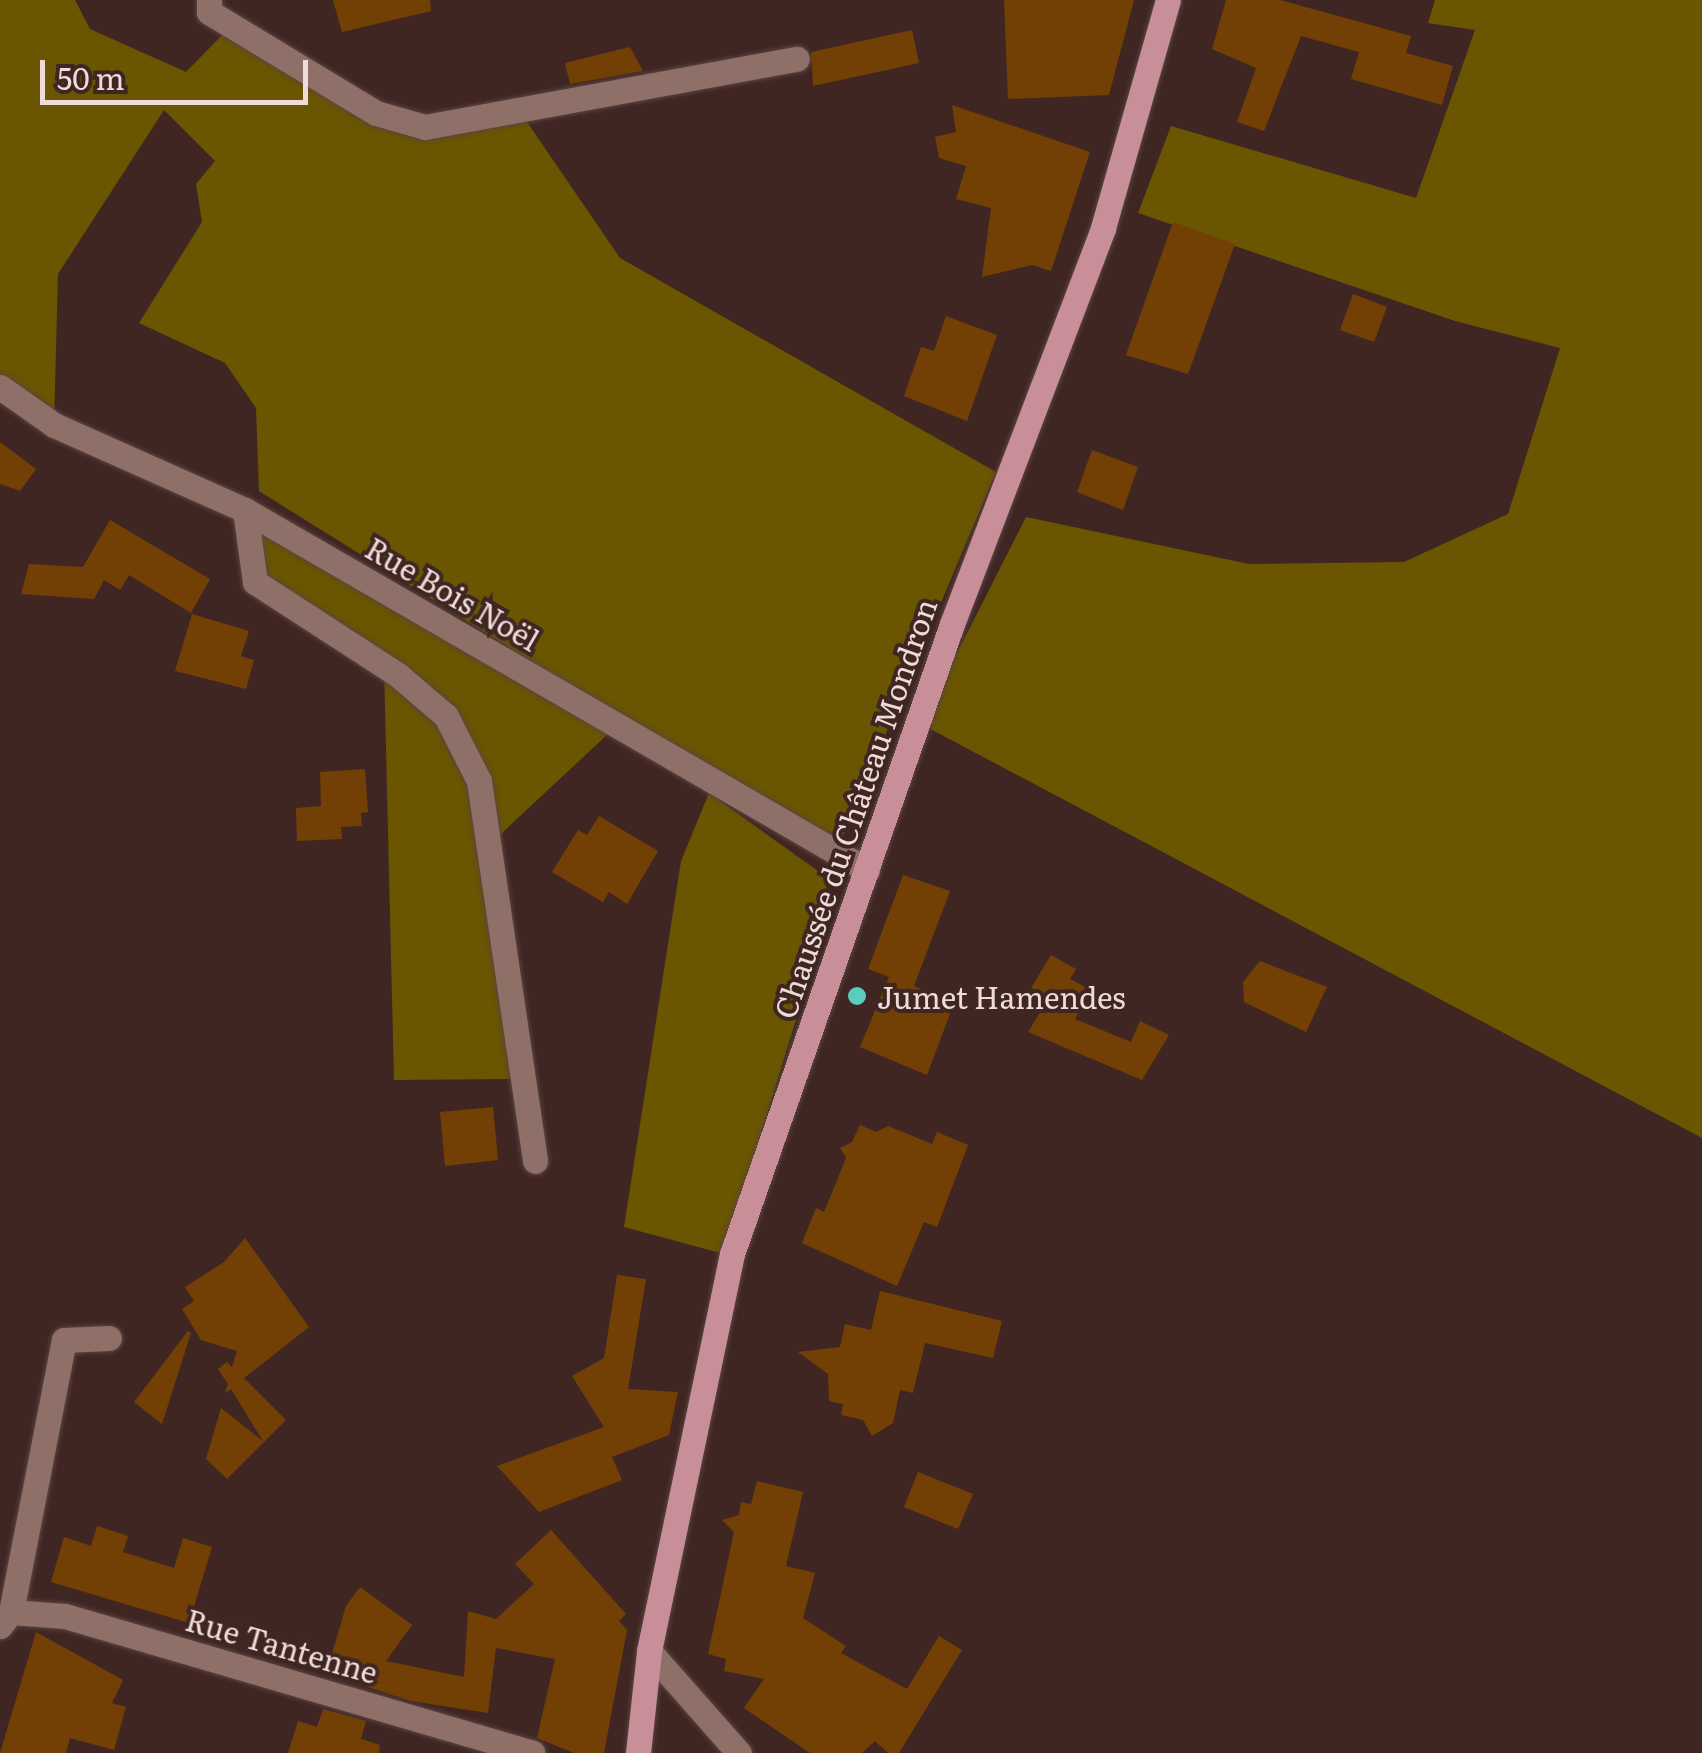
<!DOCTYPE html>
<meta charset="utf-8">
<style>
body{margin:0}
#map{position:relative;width:1702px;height:1753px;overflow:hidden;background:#402622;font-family:Literata,serif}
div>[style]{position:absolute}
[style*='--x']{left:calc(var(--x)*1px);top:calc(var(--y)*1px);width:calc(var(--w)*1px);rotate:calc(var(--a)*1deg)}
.green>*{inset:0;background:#6a5500}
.building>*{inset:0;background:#724004}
.roads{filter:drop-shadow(0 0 2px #5a4441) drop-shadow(0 0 2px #5a4441)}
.minor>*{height:25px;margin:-12.5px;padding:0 12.5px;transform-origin:12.5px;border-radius:12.5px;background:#8e7069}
.major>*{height:25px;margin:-12.5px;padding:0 12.5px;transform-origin:12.5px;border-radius:12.5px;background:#c98f99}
.dots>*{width:28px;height:28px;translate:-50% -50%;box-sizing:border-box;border:5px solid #402622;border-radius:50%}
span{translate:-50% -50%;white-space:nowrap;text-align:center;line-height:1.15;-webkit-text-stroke:8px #402622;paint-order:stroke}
.street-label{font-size:30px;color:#eedcd9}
.poi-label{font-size:30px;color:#eedcd9}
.left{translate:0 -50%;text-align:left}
.scale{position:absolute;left:40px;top:60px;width:268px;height:45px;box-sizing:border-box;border:5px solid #eedcd9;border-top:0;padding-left:12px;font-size:30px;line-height:35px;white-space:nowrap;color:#eedcd9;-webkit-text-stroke:8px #402622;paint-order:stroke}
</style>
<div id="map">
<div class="green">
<i style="clip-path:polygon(0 0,75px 0,90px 29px,186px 72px,232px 25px,425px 127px,525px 119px,620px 258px,996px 472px,836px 852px,259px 491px,256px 408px,225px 363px,139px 323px,202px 222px,196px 184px,215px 161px,164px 110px,58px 274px,54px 425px,0 387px)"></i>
<i style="clip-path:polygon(1435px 0,1702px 0,1702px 1138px,921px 724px,1026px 517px,1249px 564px,1404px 562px,1508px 514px,1560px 348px,1455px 321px,1138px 213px,1171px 126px,1416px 198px,1475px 30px,1428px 23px)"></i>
<i style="clip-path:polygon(245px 510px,609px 733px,488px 846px,511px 1079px,394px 1080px,384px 666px,255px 582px)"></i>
<i style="clip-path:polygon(709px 793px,825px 876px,829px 912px,724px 1254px,624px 1227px,681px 861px)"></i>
</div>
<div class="building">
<i style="clip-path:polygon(333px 0,430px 0,431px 11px,342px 32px)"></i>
<i style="clip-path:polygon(1004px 0,1134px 0,1109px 95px,1008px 99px)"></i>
<i style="clip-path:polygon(1226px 0,1280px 0,1411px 36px,1406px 53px,1453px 66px,1442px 105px,1351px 79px,1359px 52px,1301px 36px,1264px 131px,1237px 122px,1256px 68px,1212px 49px)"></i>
<i style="clip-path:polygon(912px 30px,919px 63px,813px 86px,811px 52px)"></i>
<i style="clip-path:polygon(630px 47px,643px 71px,570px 84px,565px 63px)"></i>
<i style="clip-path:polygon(952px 105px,1090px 152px,1051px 271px,1032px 265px,982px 277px,991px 208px,956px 199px,966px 166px,939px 158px,935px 137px,956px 132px)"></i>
<i style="clip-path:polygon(1173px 222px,1235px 244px,1188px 374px,1126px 355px)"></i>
<i style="clip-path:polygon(1353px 294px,1387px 307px,1374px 342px,1340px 330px)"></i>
<i style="clip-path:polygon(946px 316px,997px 335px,967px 421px,904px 396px,921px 347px,934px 351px)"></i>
<i style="clip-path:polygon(0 442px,36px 469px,20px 491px,0 484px)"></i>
<i style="clip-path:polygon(1092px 450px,1138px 467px,1123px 510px,1077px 492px)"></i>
<i style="clip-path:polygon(110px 520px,210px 579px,191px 613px,129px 575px,120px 590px,104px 580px,94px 599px,21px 594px,29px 564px,83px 567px)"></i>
<i style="clip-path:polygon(192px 614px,249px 631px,241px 656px,254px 660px,246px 689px,175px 671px)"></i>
<i style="clip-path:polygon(365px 769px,368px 812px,361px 813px,362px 826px,341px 827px,342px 839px,297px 841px,296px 808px,321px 806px,320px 772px)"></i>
<i style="clip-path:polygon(599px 816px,658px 851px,627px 904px,609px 892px,603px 902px,552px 872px,578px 830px,587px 835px)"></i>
<i style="clip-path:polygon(903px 875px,950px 891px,914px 986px,954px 1003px,927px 1075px,860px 1047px,889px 977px,868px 969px)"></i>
<i style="clip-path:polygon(1051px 955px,1076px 969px,1070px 979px,1091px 990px,1075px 1019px,1131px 1042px,1140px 1021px,1169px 1035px,1142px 1080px,1028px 1032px,1049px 998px,1031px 988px)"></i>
<i style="clip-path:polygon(1260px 961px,1327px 987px,1306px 1032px,1244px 1002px,1243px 982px)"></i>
<i style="clip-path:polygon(493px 1107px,498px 1160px,445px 1166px,440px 1112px)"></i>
<i style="clip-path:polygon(860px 1125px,876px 1132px,888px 1126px,932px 1144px,937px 1132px,968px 1145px,937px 1227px,924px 1222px,897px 1286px,802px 1243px,816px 1208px,824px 1212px,846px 1158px,840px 1148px,852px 1142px)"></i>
<i style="clip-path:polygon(245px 1238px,309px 1327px,244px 1378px,286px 1420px,227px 1479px,206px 1459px,221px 1408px,263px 1441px,231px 1389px,225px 1393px,228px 1384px,218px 1369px,227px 1362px,232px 1367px,237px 1351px,201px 1340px,182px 1309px,194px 1301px,185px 1287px,224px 1262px)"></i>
<i style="clip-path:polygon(617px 1275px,646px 1279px,628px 1389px,678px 1392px,669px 1435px,612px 1457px,622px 1480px,539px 1512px,497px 1466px,604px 1427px,572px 1376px,604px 1358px)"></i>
<i style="clip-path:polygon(880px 1291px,1002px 1321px,993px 1358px,925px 1343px,913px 1393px,900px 1390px,893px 1423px,872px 1436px,863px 1420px,841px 1415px,843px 1404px,829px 1401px,828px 1374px,798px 1352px,840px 1347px,845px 1324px,871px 1330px)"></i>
<i style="clip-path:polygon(188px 1331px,191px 1333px,162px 1424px,134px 1402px)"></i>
<i style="clip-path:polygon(918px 1472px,973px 1494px,958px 1529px,904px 1507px)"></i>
<i style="clip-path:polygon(757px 1481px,803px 1492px,786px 1566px,815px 1573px,803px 1618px,846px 1646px,841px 1653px,907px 1689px,939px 1636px,962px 1650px,899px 1753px,888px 1753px,875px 1741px,862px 1753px,810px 1753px,744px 1708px,764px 1679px,724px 1671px,726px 1659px,708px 1654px,734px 1532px,722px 1520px,739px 1515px,741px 1502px,751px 1504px)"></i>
<i style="clip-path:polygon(97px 1526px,128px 1536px,123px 1552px,174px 1568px,183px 1538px,212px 1547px,189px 1623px,51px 1582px,64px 1537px,91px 1546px)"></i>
<i style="clip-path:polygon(551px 1530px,626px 1614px,619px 1621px,627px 1630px,604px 1753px,574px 1753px,537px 1738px,555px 1659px,496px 1648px,488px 1713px,411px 1701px,326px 1674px,346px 1606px,360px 1587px,412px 1625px,386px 1661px,464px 1677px,468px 1611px,496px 1619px,534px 1584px,515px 1564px)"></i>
<i style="clip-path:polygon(36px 1632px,123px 1680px,112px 1703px,126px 1707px,114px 1750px,70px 1738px,66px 1753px,0 1753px)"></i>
<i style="clip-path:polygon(323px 1709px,366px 1721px,361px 1739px,380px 1745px,379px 1753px,288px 1753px,298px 1721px,317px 1727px)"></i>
</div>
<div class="roads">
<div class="minor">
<i style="--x:209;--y:0;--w:12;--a:90"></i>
<i style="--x:209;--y:12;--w:195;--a:31.2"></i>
<i style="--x:376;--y:113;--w:51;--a:15.9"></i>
<i style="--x:425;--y:127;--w:378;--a:-10.4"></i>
<i style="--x:0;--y:387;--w:66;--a:35.1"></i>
<i style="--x:54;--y:425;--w:209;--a:24"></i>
<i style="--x:245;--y:510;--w:719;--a:30.06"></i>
<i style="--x:245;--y:510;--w:73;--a:82.1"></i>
<i style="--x:255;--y:582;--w:171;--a:33"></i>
<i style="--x:398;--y:675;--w:63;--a:40.5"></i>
<i style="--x:446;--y:716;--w:73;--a:63.1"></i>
<i style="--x:479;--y:781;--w:384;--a:81.6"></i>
<i style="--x:11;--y:1612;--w:277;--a:-79"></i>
<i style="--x:64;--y:1340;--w:45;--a:-2.5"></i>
<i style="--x:0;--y:1626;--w:18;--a:-52"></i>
<i style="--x:11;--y:1612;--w:54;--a:4.2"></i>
<i style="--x:65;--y:1616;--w:487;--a:16.3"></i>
<i style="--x:649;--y:1651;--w:136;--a:48.6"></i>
</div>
<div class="major">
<i style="--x:638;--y:1753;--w:103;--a:-83.8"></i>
<i style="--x:649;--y:1651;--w:406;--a:-78.2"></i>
<i style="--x:732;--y:1254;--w:667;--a:-70.75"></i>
<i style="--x:952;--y:624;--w:424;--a:-69.1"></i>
<i style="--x:1103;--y:228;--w:237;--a:-74.1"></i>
</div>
</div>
<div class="dots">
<i style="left:857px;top:996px;background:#5acebd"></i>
</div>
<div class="street-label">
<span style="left:453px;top:593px;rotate:30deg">Rue Bois Noël</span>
<span style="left:854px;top:808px;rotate:-71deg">Chaussée du Château Mondron</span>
<span style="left:282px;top:1645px;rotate:16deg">Rue Tantenne</span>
</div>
<div class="poi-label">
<span class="left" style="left:877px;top:996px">Jumet Hamendes</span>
</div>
<div class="scale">50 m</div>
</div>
